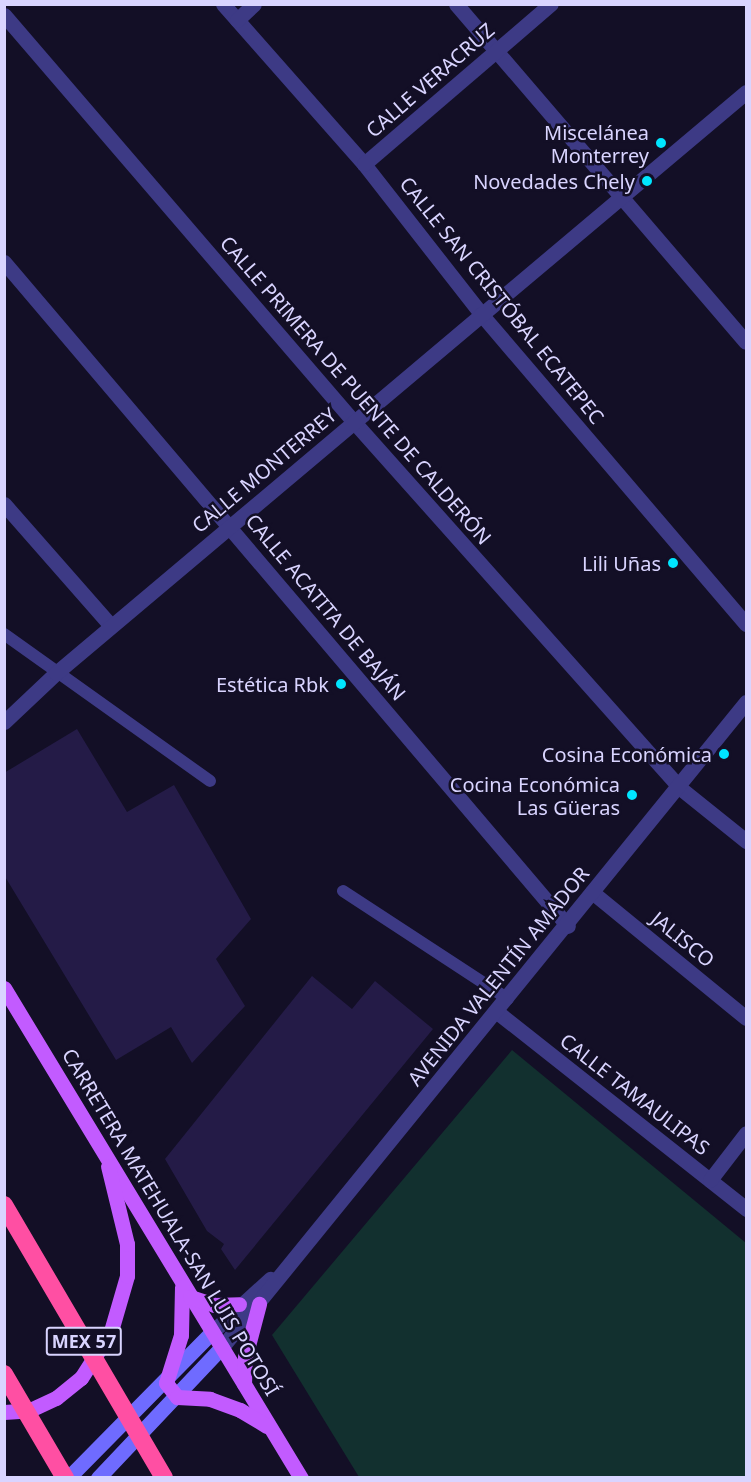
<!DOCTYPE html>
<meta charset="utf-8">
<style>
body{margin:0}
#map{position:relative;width:751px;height:1482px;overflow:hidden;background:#130f26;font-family:"Noto Sans",sans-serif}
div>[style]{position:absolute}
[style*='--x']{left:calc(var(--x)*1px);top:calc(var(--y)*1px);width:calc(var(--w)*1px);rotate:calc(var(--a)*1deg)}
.green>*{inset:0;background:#12302f}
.building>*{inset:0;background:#241b47}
.service>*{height:12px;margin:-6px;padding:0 6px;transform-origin:6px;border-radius:6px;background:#3d3a85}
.minor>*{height:15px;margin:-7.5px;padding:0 7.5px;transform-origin:7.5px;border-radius:7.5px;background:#3d3a85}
.tertiary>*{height:15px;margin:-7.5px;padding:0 7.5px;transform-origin:7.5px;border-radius:7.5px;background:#3d3a85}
.secondary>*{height:15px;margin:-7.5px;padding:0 7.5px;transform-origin:7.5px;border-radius:7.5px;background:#6f6bff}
.primary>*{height:15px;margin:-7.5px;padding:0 7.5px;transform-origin:7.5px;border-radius:7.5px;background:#c25bff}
.motorway-bridge>*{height:18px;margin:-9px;padding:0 9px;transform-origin:9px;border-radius:9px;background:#ff4fa3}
.dots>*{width:16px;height:16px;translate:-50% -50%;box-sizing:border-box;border:3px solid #130f26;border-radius:50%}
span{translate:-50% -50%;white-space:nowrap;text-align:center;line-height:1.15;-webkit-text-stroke:5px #130f26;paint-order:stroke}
.shield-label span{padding:2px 4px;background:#130f26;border:2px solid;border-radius:4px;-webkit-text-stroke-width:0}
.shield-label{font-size:18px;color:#d9d4ff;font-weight:700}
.street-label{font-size:20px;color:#d9d4ff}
.poi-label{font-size:20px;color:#d9d4ff}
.right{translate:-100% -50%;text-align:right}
.frame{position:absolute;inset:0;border:6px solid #d9d4ff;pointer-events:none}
</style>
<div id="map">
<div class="green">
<i style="clip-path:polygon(512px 1050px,746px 1243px,746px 1477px,359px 1477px,272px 1335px)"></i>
</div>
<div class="building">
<i style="clip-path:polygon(77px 729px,127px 812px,174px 785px,251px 919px,216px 959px,245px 1006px,192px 1063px,171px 1027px,116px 1060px,4px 875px,4px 773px)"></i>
<i style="clip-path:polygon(312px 976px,352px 1009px,375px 981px,433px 1029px,235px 1270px,221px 1249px,224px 1244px,207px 1231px,165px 1159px)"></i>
</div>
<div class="service">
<i style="--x:4;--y:634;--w:253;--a:35.5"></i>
<i style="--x:343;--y:891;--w:197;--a:33.2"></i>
</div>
<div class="minor">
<i style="--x:223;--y:4;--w:213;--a:48.6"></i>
<i style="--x:364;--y:164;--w:190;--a:52"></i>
<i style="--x:481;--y:314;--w:408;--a:49.5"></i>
<i style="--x:456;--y:4;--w:445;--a:49.4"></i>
<i style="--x:4;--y:15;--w:537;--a:49.31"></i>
<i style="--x:354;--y:422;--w:490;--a:48.3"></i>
<i style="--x:680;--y:788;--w:85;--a:38.8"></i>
<i style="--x:237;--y:20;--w:23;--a:-43"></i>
<i style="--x:364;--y:164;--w:246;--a:-40.6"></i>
<i style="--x:4;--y:262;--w:871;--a:49.66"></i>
<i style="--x:4;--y:504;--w:162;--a:48.7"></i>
<i style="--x:4;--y:722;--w:71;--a:-43.3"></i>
<i style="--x:56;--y:673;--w:902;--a:-40.1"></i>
<i style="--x:592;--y:892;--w:199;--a:39.3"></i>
<i style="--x:497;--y:1012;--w:318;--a:38.3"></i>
<i style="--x:710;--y:1180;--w:59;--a:-52.5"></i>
</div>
<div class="tertiary">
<i style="--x:212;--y:1332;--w:79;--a:-42.4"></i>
<i style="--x:222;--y:1347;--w:831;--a:-50.91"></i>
</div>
<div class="secondary">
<i style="--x:68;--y:1478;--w:205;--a:-45.4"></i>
<i style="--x:98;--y:1478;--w:180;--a:-46.6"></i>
</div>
<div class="primary">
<i style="--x:4;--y:988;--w:573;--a:58.78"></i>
<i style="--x:182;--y:1287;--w:48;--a:91.2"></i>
<i style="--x:181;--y:1335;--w:50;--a:107.4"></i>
<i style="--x:166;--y:1383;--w:18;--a:52"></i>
<i style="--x:177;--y:1397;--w:33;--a:3"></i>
<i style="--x:210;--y:1399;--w:32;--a:20"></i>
<i style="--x:240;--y:1410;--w:31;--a:31"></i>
<i style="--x:190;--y:1297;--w:25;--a:18"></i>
<i style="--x:214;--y:1305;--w:25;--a:-2"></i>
<i style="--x:244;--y:1384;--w:27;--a:-88"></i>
<i style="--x:245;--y:1357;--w:55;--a:-75.2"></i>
<i style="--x:4;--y:1412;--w:26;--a:-4"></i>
<i style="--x:30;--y:1410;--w:29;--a:-25"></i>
<i style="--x:56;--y:1398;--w:32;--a:-39"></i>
<i style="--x:81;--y:1378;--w:56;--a:-57.4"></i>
<i style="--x:111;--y:1331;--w:57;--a:-73.8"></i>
<i style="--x:127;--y:1276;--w:32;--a:-90"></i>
<i style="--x:127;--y:1244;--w:80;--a:-103.7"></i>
</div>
<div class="motorway-bridge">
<i style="--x:4;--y:1205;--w:316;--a:59.6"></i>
<i style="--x:4;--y:1374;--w:121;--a:59.6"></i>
</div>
<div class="dots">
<i style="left:661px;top:143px;background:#00e5ff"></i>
<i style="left:647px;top:181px;background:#00e5ff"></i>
<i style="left:673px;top:563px;background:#00e5ff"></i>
<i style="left:341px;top:684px;background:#00e5ff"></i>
<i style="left:724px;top:754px;background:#00e5ff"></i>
<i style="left:632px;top:795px;background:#00e5ff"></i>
</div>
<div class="shield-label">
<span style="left:84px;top:1341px">MEX 57</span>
</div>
<div class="street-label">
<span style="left:430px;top:80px;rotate:-41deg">CALLE VERACRUZ</span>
<span style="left:502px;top:300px;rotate:51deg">CALLE SAN CRISTÓBAL ECATEPEC</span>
<span style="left:356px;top:390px;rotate:49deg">CALLE PRIMERA DE PUENTE DE CALDERÓN</span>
<span style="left:264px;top:470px;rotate:-40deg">CALLE MONTERREY</span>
<span style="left:326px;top:607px;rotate:50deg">CALLE ACATITA DE BAJÁN</span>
<span style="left:683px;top:939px;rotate:39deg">JALISCO</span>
<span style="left:498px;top:976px;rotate:-51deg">AVENIDA VALENTÍN AMADOR</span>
<span style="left:635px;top:1094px;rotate:38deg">CALLE TAMAULIPAS</span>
<span style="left:171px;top:1222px;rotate:59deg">CARRETERA MATEHUALA-SAN LUIS POTOSÍ</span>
</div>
<div class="poi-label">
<span class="right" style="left:649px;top:144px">Miscelánea<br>Monterrey</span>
<span class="right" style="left:635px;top:181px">Novedades Chely</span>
<span class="right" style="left:661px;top:563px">Lili Uñas</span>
<span class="right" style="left:329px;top:684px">Estética Rbk</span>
<span class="right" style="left:712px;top:754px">Cosina Económica</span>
<span class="right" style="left:620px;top:796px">Cocina Económica<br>Las Güeras</span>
</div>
<div class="frame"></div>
</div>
